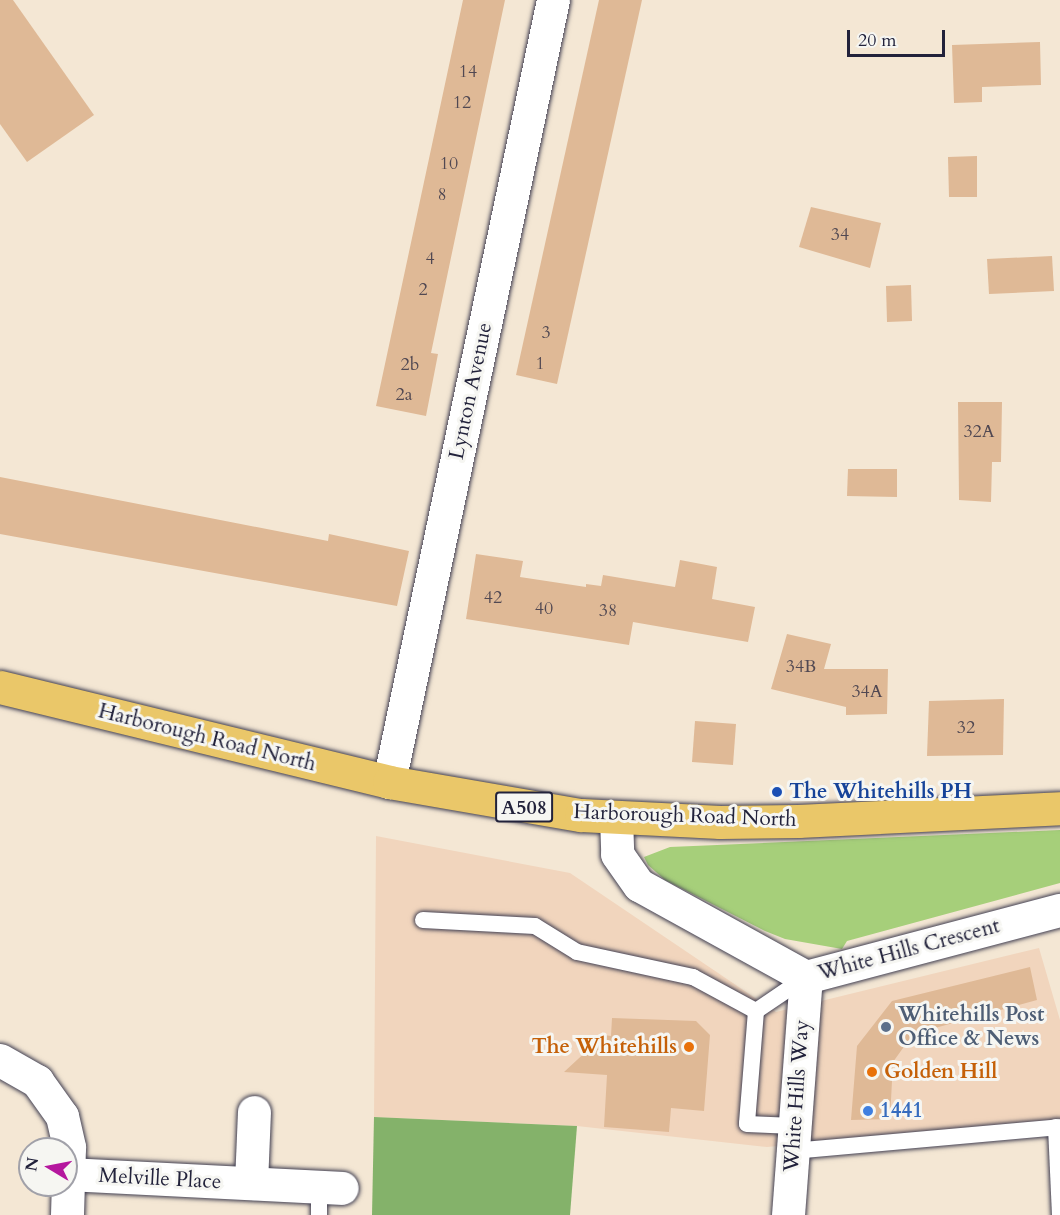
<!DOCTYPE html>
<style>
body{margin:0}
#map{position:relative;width:1060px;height:1215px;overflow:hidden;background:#f4e7d4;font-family:Cardo,serif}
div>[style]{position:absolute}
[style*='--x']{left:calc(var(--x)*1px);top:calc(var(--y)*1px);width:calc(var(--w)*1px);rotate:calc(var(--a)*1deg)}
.built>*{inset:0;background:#f1d5bd}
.green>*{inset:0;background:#a6cf7a}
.forest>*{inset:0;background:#84b26a}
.building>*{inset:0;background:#dfb996}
.roads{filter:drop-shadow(0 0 2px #424052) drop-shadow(0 0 2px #424052)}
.lane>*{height:16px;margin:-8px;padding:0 8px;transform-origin:8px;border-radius:8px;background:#fff}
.street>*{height:33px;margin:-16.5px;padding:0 16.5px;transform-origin:16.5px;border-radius:16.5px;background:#fff}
.highway>*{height:33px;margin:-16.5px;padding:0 16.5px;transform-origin:16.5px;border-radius:16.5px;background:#eac769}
.dots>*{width:16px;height:16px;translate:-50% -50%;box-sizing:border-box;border:3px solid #f6f6f2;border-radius:50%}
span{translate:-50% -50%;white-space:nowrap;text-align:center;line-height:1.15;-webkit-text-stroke:6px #f6f6f2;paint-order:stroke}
.number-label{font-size:18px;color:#514852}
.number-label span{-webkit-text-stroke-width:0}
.shield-label span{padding:2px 4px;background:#f6f6f2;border:2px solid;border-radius:4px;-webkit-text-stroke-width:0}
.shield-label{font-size:20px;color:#22223b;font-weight:700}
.street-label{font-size:21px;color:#22223b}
.transit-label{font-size:21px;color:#164399;font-weight:700}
.left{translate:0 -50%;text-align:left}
.service-label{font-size:21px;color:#4e5e75;font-weight:700}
.food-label{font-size:21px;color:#c56008;font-weight:700}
.right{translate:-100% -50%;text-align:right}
.shop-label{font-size:21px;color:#366cbe;font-weight:700}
.north{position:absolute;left:18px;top:1137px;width:60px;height:60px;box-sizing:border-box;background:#f6f6f2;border:2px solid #a1a1a9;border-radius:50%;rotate:280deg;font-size:16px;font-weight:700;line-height:24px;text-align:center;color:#22223b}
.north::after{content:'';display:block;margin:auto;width:21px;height:27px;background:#b5179e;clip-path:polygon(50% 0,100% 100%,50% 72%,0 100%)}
.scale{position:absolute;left:847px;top:30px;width:98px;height:27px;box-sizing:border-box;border:3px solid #22223b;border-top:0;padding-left:8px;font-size:18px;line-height:21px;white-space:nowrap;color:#22223b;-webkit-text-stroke:4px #f6f6f2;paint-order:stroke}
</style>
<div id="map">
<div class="built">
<i style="clip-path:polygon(376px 836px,570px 873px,776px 1012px,1039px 948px,1060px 1020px,1060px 1120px,767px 1147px,577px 1126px,374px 1117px)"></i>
</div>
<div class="green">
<i style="clip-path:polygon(1060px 830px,1060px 883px,847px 941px,842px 949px,785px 939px,765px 931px,665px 880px,648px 865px,644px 857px,670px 847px)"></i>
</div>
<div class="forest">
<i style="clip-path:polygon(374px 1117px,577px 1126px,570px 1215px,372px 1215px)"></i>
</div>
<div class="building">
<i style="clip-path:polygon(0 0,13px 0,94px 115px,27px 162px,0 124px)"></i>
<i style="clip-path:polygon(463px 0,505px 0,431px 353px,438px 354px,426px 416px,376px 406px)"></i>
<i style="clip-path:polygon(599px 0,642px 0,557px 384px,516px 375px)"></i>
<i style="clip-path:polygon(1040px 42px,1041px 85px,982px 87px,982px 102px,954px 103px,952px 45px)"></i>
<i style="clip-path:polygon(977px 156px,977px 197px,949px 197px,948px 157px)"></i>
<i style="clip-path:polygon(811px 207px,881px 223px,870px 268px,799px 247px)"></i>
<i style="clip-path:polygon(1052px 256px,1054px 291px,989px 294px,987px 259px)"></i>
<i style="clip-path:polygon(911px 285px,912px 321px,887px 322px,886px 286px)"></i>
<i style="clip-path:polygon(958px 402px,1002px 402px,1001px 462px,992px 462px,991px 502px,959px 500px)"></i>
<i style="clip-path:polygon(848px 469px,897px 469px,897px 497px,847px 496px)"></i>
<i style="clip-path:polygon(0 477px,328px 541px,329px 534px,409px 551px,397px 606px,0 534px)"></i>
<i style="clip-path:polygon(476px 554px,523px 561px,520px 577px,586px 587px,586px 584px,601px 586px,603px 575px,675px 587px,680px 560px,717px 567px,712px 599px,755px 607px,748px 642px,633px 622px,629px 645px,466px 619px)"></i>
<i style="clip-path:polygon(787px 634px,831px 644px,824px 669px,888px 669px,887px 714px,846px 715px,846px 707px,771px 689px)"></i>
<i style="clip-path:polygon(1004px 699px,1003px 755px,927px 756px,929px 701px)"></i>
<i style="clip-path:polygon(695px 721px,736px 724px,733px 765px,692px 762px)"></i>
<i style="clip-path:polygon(1030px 967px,1037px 1000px,913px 1034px,893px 1062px,890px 1119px,851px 1120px,857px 1046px,892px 1001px)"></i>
<i style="clip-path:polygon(612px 1018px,696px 1021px,710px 1035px,704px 1111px,671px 1108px,669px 1132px,604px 1127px,607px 1075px,564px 1072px,604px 1035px,611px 1036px)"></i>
</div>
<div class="roads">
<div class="lane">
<i style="--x:423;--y:920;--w:112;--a:3.1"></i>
<i style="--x:535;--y:926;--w:49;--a:31.8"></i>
<i style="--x:577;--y:952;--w:119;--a:12.2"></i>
<i style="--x:693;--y:977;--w:72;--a:28.4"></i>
<i style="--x:756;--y:1011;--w:113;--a:94.6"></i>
<i style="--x:747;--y:1124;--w:47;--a:2.4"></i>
<i style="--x:756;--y:1011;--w:60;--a:-34.2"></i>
<i style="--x:1056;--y:1127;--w:88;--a:87.4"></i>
<i style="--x:792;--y:1151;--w:269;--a:-5.1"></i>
<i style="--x:319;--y:1215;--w:28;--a:-90"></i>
</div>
<div class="street">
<i style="--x:389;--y:782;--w:799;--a:-78.16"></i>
<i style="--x:616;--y:817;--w:37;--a:88"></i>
<i style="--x:617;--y:854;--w:38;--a:55"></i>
<i style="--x:639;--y:885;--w:191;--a:28.9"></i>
<i style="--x:806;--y:977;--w:263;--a:-14.8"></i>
<i style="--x:0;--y:1060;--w:43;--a:29.6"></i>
<i style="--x:37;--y:1081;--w:43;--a:54.5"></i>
<i style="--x:62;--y:1116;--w:32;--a:77"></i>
<i style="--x:69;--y:1147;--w:68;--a:91.7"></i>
<i style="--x:69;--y:1174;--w:273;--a:2.9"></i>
<i style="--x:251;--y:1183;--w:71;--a:-87.6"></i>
<i style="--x:788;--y:1215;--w:239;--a:-85.7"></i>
</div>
<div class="highway">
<i style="--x:0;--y:687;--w:400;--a:13.7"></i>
<i style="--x:389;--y:782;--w:195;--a:9.8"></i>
<i style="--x:581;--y:815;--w:139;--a:2.9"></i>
<i style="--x:720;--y:822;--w:78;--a:-0.7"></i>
<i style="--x:798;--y:821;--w:262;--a:-2.8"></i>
</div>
</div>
<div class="dots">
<i style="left:777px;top:792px;background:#1a4fb4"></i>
<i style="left:886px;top:1027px;background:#5c6f8a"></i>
<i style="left:689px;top:1047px;background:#e8710a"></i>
<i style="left:872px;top:1072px;background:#e8710a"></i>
<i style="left:868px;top:1111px;background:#3f7fe0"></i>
</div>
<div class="number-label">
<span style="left:468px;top:72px">14</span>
<span style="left:462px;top:103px">12</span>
<span style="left:449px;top:164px">10</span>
<span style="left:442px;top:195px">8</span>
<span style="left:840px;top:235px">34</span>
<span style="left:430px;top:259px">4</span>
<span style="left:423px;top:290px">2</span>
<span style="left:546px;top:333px">3</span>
<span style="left:540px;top:364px">1</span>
<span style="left:410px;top:365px">2b</span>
<span style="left:404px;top:395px">2a</span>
<span style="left:979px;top:432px">32A</span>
<span style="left:493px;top:598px">42</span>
<span style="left:544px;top:609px">40</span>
<span style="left:608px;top:611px">38</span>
<span style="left:801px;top:667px">34B</span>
<span style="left:867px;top:692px">34A</span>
<span style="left:966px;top:728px">32</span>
</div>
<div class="shield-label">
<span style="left:524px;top:807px">A508</span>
</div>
<div class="street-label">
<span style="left:471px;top:391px;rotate:-78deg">Lynton Avenue</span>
<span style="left:207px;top:738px;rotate:14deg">Harborough Road North</span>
<span style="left:685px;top:816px;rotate:2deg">Harborough Road North</span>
<span style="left:909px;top:950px;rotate:-15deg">White Hills Crescent</span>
<span style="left:797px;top:1096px;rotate:-86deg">White Hills Way</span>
<span style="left:160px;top:1179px;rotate:3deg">Melville Place</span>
</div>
<div class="transit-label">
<span class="left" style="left:789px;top:792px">The Whitehills PH</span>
</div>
<div class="service-label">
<span class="left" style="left:898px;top:1027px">Whitehills Post<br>Office &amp; News</span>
</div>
<div class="food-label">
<span class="right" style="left:677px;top:1047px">The Whitehills</span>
<span class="left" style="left:884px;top:1072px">Golden Hill</span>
</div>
<div class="shop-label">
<span class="left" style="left:880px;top:1111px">1441</span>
</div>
<div class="north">N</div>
<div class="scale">20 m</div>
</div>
